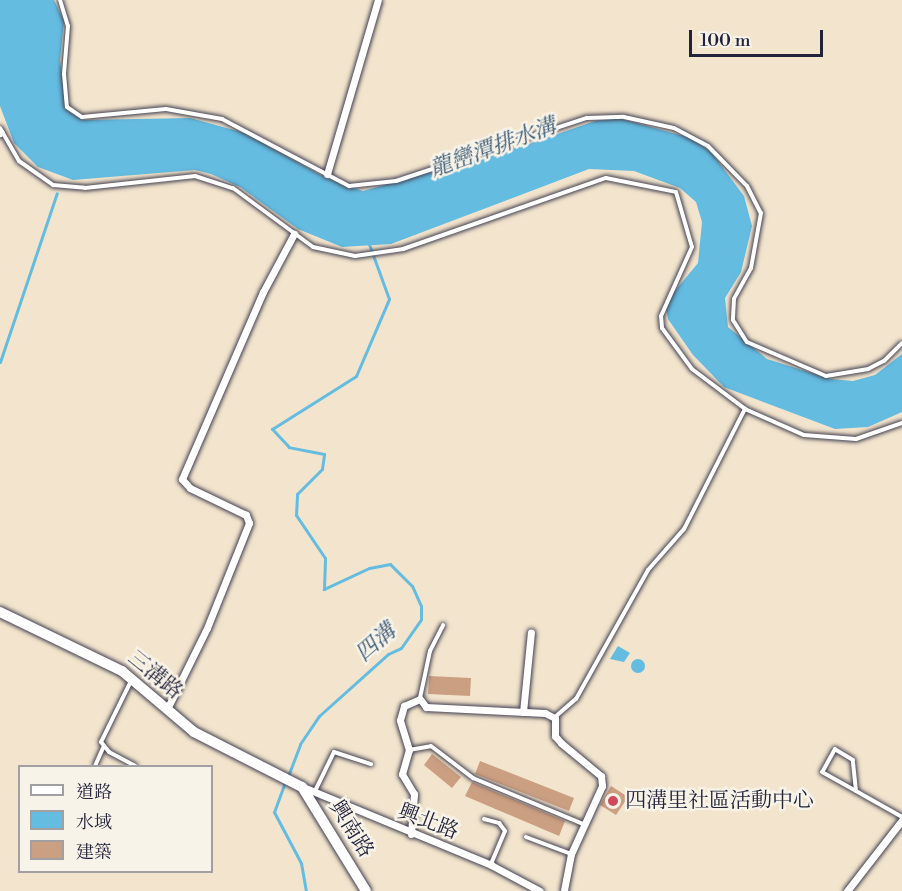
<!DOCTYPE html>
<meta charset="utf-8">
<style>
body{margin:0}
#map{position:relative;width:902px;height:891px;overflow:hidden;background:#f3e5cd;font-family:"Libre Bodoni","Noto Serif TC",serif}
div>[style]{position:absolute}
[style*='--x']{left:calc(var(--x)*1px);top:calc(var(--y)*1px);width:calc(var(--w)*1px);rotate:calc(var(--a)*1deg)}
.water>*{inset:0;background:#64bce1}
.round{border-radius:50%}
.stream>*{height:3px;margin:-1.5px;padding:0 1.5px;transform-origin:1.5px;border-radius:1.5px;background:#64bce1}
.building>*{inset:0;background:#cb9f81}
.roads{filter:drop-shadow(0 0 2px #413f51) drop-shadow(0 0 2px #413f51)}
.lane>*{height:4px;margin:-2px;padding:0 2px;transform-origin:2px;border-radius:2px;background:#fff}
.street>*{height:7px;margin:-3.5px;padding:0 3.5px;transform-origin:3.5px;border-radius:3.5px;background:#fff}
.secondary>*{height:10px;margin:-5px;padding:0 5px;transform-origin:5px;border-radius:5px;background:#fff}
.dots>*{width:16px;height:16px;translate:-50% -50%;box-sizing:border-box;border:3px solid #f7f3e8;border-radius:50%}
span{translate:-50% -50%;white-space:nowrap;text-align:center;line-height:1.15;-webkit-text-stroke:5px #f7f3e8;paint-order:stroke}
.street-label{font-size:21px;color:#22223b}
.poi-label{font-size:21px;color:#22223b}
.left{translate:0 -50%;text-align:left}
.water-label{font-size:22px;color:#395875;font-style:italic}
.legend{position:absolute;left:18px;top:765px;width:195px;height:108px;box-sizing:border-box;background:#f7f3e8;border:2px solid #a29fa3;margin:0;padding:8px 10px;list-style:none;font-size:18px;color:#22223b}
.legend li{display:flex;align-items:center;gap:12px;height:30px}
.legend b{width:30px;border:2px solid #a29fa3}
.scale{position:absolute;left:689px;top:30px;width:134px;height:27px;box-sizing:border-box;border:3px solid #22223b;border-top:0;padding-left:8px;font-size:18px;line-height:21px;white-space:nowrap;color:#22223b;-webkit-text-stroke:4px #f7f3e8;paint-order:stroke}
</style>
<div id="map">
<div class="water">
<i style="clip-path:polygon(0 0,54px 0,64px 21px,60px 60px,67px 108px,83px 120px,190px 118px,245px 133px,326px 178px,363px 191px,526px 145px,595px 121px,618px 118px,691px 138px,711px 152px,744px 196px,752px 226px,741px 272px,725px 298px,728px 327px,767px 359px,831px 379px,853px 381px,875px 375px,902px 354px,902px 412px,868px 427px,835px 429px,724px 387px,693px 355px,668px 319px,665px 303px,698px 263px,702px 222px,696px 202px,680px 188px,634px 171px,589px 169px,391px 244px,342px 247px,298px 229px,240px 187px,211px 174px,195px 170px,73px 180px,38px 167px,14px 143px,0 106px)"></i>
<i style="clip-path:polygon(618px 646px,630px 653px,624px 662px,610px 659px)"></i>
<i class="round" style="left:631px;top:659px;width:14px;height:14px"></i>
</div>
<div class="stream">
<i style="--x:0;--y:362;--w:178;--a:-71.4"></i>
<i style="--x:288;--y:776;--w:34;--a:-69"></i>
<i style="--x:300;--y:744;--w:34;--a:-56"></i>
<i style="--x:319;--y:716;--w:93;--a:-41.9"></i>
<i style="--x:388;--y:654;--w:14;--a:-25"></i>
<i style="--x:401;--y:648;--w:35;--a:-55"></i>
<i style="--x:421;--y:619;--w:13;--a:-90"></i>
<i style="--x:421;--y:606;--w:22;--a:-114"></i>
<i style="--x:412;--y:586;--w:31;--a:-135"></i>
<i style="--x:390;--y:564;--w:21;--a:169"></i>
<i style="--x:369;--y:568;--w:50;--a:155"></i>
<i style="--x:324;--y:589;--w:31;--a:-88"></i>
<i style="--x:325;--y:558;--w:52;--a:-124"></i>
<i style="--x:296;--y:515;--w:21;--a:-87"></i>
<i style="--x:297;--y:494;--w:35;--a:-45"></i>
<i style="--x:322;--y:469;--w:15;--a:-82"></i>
<i style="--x:324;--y:454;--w:36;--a:-169"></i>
<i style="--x:289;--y:447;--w:25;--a:-133"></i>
<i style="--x:272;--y:429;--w:99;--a:-32.2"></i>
<i style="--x:356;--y:376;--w:84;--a:-66.8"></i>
<i style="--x:389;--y:299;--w:59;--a:-110"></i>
<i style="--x:285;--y:782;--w:32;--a:110"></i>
<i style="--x:274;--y:812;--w:58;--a:62.1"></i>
<i style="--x:301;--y:863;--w:28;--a:80"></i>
</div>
<div class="building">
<i style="clip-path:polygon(429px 676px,471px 678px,470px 696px,428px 694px)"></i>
<i style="clip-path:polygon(432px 754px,461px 777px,452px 788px,424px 765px)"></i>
<i style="clip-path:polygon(480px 761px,574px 798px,569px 811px,475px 774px)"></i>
<i style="clip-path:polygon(472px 782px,565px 821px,559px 836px,465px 796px)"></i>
<i style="clip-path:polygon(611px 786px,628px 797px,616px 815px,600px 805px)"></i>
</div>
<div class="roads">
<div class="lane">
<i style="--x:60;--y:0;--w:27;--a:73"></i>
<i style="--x:68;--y:26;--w:48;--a:94.8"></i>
<i style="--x:64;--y:74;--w:33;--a:85"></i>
<i style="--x:67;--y:107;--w:18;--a:34"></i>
<i style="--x:82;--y:117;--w:84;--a:-5.4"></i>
<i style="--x:166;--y:109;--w:57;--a:10.1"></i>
<i style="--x:222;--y:119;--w:144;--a:27.8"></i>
<i style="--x:349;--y:186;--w:47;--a:-6.1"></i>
<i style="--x:396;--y:181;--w:201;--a:-18.3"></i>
<i style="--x:587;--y:118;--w:37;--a:-2"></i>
<i style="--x:624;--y:117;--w:51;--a:12.4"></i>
<i style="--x:674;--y:128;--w:38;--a:28"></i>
<i style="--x:708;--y:146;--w:56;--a:45.7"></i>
<i style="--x:747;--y:186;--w:30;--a:63"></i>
<i style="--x:761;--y:213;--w:56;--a:100.3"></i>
<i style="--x:751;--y:268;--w:35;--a:119"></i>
<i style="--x:734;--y:299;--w:21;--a:93"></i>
<i style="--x:733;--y:320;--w:26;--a:58"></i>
<i style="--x:747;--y:342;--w:86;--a:23.3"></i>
<i style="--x:826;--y:376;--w:43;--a:-9.5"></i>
<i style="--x:868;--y:369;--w:18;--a:-27"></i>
<i style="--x:884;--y:361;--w:25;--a:-45"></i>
<i style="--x:0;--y:128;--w:38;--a:60"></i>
<i style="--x:19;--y:161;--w:42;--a:35.2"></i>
<i style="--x:53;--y:185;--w:32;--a:5"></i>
<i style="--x:85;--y:188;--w:111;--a:-6.2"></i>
<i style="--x:195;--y:176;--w:40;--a:18"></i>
<i style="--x:233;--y:188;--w:99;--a:36.4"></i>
<i style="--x:313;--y:247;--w:43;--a:12.1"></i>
<i style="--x:355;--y:256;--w:49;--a:-8.3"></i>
<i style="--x:403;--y:249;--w:215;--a:-19.3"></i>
<i style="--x:606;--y:178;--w:71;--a:11.3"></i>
<i style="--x:676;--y:192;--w:57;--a:73.8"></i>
<i style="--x:692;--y:247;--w:76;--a:114.2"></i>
<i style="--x:661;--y:316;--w:12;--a:85"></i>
<i style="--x:662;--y:328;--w:51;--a:53.8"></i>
<i style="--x:692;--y:369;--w:66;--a:37"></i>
<i style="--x:745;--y:409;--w:64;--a:23.8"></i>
<i style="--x:804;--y:435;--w:52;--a:4.4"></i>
<i style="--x:856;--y:439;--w:49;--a:-19.2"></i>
<i style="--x:131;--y:681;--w:68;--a:116.2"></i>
<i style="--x:101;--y:742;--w:13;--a:51"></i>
<i style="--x:109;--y:752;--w:30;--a:28"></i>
<i style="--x:420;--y:698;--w:48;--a:-78"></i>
<i style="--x:430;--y:651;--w:29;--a:-63"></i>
<i style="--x:555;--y:717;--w:28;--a:-41"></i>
<i style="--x:576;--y:699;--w:148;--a:-60.8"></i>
<i style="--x:648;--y:570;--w:55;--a:-48.7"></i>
<i style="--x:684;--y:529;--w:135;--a:-63.1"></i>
<i style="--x:409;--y:750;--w:22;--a:-10"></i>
<i style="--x:431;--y:746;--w:53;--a:37.3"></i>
<i style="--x:473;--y:778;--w:119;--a:22.7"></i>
<i style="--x:95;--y:766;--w:22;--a:-66"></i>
<i style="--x:315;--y:791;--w:43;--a:-64"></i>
<i style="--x:334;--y:752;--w:39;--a:18"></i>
<i style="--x:856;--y:791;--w:31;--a:-96"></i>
<i style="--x:853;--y:760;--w:21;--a:-149"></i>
<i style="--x:835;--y:749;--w:26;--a:119"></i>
<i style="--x:822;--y:772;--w:39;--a:29"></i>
<i style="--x:856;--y:791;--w:53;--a:29.5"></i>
<i style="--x:484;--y:819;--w:16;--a:15"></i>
<i style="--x:499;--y:823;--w:10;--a:53"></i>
<i style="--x:505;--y:831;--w:36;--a:113"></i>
<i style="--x:526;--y:837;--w:48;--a:20.7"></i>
</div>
<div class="street">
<i style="--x:0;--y:133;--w:1;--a:-45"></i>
<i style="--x:327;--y:174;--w:181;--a:-73.7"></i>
<i style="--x:167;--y:709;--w:90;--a:-63.7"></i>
<i style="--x:207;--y:628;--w:113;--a:-68.2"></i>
<i style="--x:249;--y:523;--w:9;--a:-111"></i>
<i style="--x:246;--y:515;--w:62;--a:-154.3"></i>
<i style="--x:190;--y:488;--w:12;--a:-132"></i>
<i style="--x:182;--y:479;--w:204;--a:-66.6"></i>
<i style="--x:263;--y:292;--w:66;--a:-61.9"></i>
<i style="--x:523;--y:712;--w:80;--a:-84.3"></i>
<i style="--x:303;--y:787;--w:204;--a:22.5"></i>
<i style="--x:491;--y:865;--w:55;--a:28"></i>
<i style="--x:411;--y:834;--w:40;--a:-85.7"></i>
<i style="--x:414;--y:794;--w:23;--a:-121"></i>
<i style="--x:402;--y:774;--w:25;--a:-74"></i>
<i style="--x:409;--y:750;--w:31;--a:-107"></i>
<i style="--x:400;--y:720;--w:15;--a:-74"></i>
<i style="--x:404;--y:706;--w:17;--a:-24"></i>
<i style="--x:420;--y:699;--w:10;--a:53"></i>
<i style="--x:426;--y:707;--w:119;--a:2.9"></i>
<i style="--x:545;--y:713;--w:11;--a:27"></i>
<i style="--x:555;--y:718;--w:18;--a:90"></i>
<i style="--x:555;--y:736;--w:9;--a:49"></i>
<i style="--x:561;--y:743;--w:52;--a:39.5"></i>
<i style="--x:601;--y:776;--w:10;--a:84"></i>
<i style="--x:602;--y:786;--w:75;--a:114.5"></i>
<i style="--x:571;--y:854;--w:38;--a:101"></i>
<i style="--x:847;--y:891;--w:90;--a:-52.2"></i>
</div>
<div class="secondary">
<i style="--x:0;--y:612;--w:136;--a:25.8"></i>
<i style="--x:122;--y:671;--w:94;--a:40.3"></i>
<i style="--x:194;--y:732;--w:121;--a:27"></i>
<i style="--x:302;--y:787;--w:122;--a:58.4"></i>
</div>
</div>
<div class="dots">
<i style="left:613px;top:801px;background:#d1495b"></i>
</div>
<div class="street-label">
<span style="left:155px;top:675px;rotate:39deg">三溝路</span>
<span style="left:428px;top:822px;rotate:21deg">興北路</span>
<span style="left:351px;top:829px;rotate:58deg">興南路</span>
</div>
<div class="poi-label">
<span class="left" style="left:625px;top:801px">四溝里社區活動中心</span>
</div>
<div class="water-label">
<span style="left:493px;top:148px;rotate:-20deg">龍巒潭排水溝</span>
<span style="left:376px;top:643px;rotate:-41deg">四溝</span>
</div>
<ul class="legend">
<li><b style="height:8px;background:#fff"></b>道路</li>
<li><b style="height:16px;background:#64bce1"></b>水域</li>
<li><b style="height:16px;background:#cb9f81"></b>建築</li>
</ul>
<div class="scale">100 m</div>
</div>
